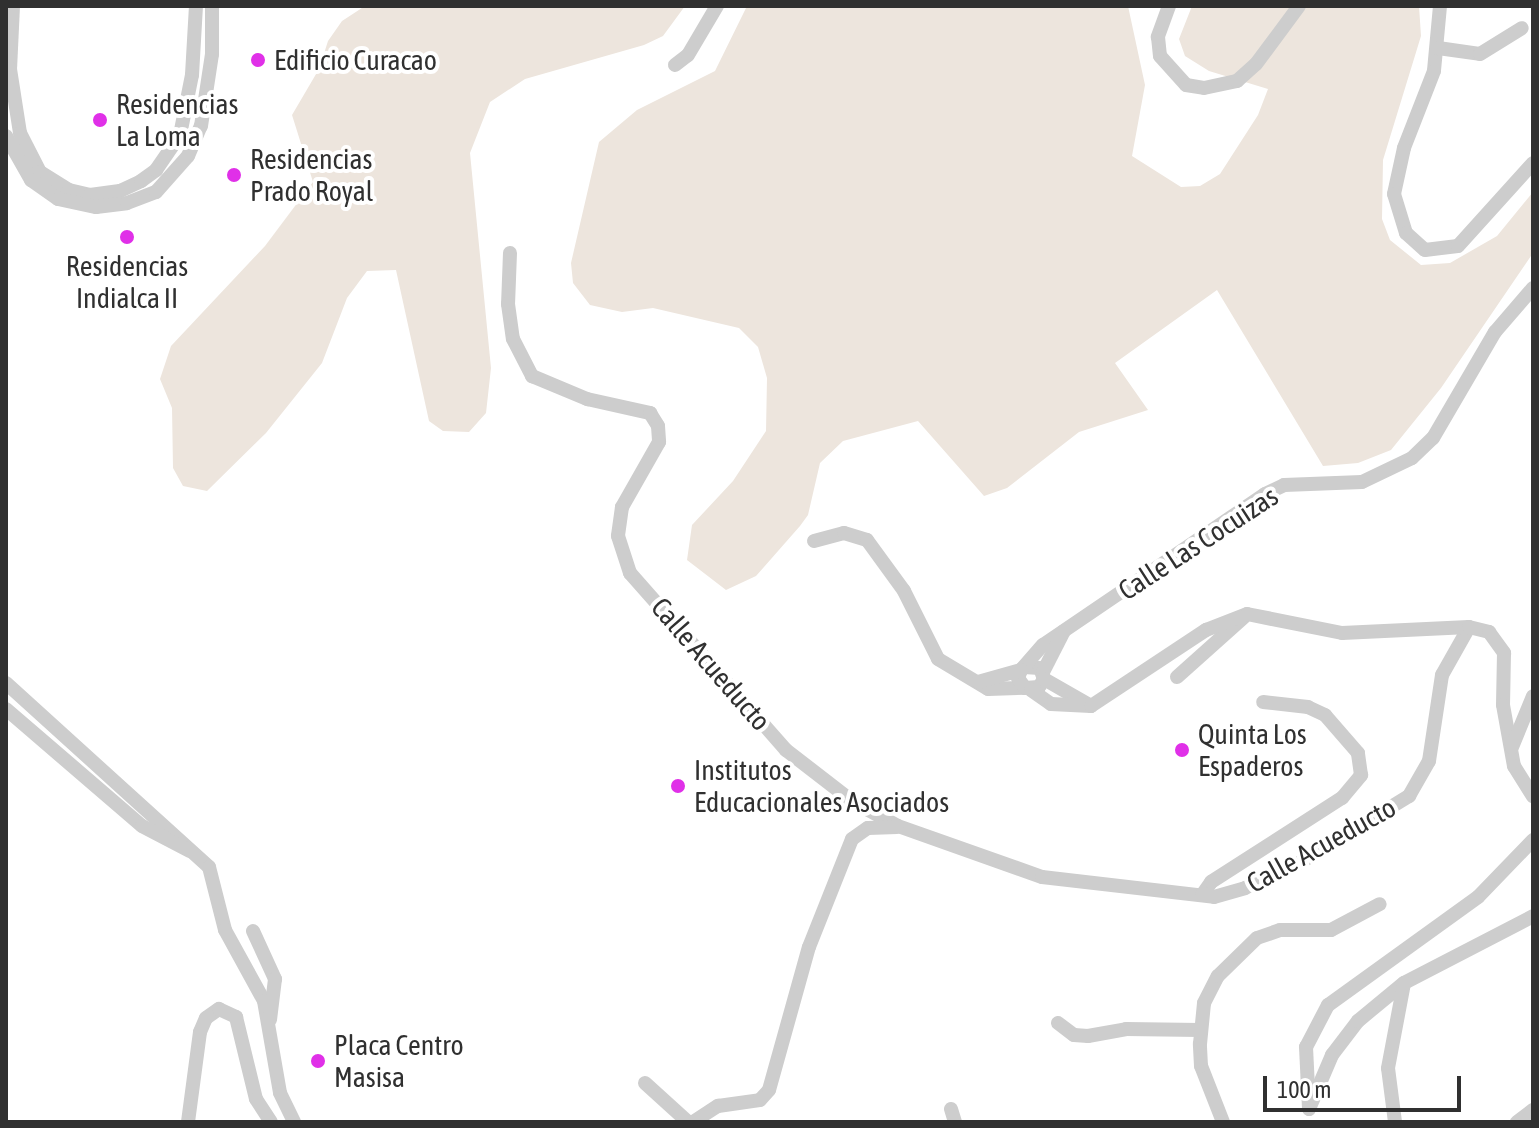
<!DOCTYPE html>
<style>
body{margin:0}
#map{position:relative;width:1539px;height:1128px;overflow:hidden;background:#fff;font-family:"Asap Condensed",sans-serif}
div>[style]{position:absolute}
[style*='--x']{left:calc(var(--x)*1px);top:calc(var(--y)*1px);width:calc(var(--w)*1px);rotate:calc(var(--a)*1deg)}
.green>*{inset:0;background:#ede5dd}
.street>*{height:14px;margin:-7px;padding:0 7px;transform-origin:7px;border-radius:7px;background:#cdcdcd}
.dots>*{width:22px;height:22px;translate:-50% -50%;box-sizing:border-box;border:4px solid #fff;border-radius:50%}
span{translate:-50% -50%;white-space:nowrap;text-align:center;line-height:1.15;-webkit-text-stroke:8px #fff;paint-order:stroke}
.poi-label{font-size:28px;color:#303030}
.left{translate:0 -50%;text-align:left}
.street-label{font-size:28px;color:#303030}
.frame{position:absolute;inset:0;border:8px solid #303030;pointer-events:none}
.scale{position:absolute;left:1263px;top:1076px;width:198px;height:36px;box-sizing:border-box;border:4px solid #303030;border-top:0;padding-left:10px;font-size:24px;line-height:28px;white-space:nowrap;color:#303030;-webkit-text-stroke:6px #fff;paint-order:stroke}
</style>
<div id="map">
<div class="green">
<i style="clip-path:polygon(365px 6px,685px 6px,663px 36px,644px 45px,525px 79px,490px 102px,470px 153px,491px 368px,486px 413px,469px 432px,443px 431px,429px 421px,396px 270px,367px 271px,347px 298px,322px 363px,266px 433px,207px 491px,183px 486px,173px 468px,172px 408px,160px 379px,171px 346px,265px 246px,313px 182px,292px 115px,319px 69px,328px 41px,342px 21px)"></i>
<i style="clip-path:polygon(747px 6px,1128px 6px,1145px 85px,1132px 156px,1181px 187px,1200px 186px,1220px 174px,1258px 115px,1268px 89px,1209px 71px,1185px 56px,1179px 39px,1192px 6px,1419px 6px,1421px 36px,1383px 160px,1382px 219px,1390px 240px,1421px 265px,1450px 263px,1497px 236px,1533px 192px,1533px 253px,1441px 388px,1391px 450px,1358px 463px,1323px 466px,1217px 290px,1115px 363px,1148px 410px,1079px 432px,1007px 488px,984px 496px,918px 421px,843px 441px,820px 463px,808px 515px,800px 526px,756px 576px,726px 590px,687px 560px,692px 525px,733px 481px,766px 431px,767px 378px,758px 347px,739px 328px,653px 308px,622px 312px,590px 305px,573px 283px,571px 263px,599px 142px,637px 110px,715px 71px)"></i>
</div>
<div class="street">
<i style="--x:13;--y:6;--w:63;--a:92.7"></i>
<i style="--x:10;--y:69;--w:65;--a:81.1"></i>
<i style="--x:20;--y:133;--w:44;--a:62.9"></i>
<i style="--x:40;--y:172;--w:34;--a:32"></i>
<i style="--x:69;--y:190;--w:22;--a:13"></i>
<i style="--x:90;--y:195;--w:30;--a:-8"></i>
<i style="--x:120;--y:191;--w:23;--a:-25"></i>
<i style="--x:141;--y:181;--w:19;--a:-36"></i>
<i style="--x:156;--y:170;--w:42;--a:-55.6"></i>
<i style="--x:180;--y:135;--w:61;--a:-78.7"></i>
<i style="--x:192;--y:75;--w:69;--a:-86.7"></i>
<i style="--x:1169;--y:6;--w:33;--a:110"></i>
<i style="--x:1158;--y:37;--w:19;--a:84"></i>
<i style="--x:1160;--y:56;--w:39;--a:48"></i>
<i style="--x:1186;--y:85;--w:18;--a:9"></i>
<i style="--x:1204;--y:88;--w:34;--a:-12"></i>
<i style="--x:1237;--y:81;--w:25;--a:-42"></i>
<i style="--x:1256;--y:64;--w:72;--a:-53.4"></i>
<i style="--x:1440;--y:6;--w:65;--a:95.3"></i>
<i style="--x:1434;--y:71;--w:83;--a:111.3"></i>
<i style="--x:1404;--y:148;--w:47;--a:102.3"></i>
<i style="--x:1394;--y:194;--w:41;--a:72.9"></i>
<i style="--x:1406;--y:233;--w:25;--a:42"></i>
<i style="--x:1425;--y:250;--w:33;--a:-7"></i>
<i style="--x:1458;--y:246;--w:112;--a:-47.9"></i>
<i style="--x:1438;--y:48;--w:42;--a:8.1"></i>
<i style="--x:1480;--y:54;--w:49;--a:-31.8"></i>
<i style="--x:675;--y:65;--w:16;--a:-38"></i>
<i style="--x:688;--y:55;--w:57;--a:-59.4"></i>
<i style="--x:6;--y:136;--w:51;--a:60.4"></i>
<i style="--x:31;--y:180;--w:33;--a:35"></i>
<i style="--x:58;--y:199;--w:39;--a:12"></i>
<i style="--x:96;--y:207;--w:31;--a:-7"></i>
<i style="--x:127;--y:203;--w:31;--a:-21"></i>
<i style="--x:156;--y:192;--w:48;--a:-48.4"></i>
<i style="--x:188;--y:156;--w:33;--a:-67"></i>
<i style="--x:201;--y:126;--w:73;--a:-81.3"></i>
<i style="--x:212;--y:54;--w:48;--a:-90"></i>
<i style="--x:510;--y:253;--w:51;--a:92.2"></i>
<i style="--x:508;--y:304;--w:35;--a:82"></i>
<i style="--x:513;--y:339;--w:42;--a:62.8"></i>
<i style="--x:532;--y:376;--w:60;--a:22.7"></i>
<i style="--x:587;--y:399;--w:65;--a:12.5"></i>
<i style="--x:650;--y:413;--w:15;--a:58"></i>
<i style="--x:658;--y:426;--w:16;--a:86"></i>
<i style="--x:659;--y:442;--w:75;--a:119.6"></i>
<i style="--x:622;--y:507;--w:29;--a:98"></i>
<i style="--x:618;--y:536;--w:39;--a:72"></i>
<i style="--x:630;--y:573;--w:236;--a:48.6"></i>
<i style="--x:786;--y:750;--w:83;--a:37.7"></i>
<i style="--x:852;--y:801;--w:52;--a:28.5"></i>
<i style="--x:898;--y:826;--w:153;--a:19.5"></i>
<i style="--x:1042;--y:877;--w:173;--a:6.6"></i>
<i style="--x:1214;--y:897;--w:32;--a:-16"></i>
<i style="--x:1245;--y:888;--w:62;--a:-24.9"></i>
<i style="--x:1301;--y:862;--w:127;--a:-31.4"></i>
<i style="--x:1409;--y:796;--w:40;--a:-60.3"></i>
<i style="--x:1429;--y:761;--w:87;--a:-81.4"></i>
<i style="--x:1442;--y:675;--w:55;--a:-60.6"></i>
<i style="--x:814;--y:541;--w:31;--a:-15"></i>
<i style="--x:844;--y:533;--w:24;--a:17"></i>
<i style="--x:867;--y:540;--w:63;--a:54"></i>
<i style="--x:904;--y:591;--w:76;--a:63.4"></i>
<i style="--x:938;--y:659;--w:58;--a:31"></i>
<i style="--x:988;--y:689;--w:37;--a:-2"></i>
<i style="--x:1024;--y:667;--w:16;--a:4"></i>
<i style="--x:1040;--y:668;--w:12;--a:70"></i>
<i style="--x:1044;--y:679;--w:9;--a:122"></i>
<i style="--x:1039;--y:687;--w:14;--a:176"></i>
<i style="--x:1025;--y:688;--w:12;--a:-125"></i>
<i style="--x:1018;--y:678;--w:9;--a:-69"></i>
<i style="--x:1021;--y:670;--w:33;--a:-49"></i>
<i style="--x:1043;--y:645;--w:268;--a:-34.2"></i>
<i style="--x:1265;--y:494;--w:21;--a:-25"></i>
<i style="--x:1284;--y:485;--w:78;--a:-2.2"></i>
<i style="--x:1362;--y:482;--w:55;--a:-25.6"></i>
<i style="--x:1412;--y:458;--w:29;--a:-44"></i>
<i style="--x:1433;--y:438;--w:123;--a:-59.7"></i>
<i style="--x:1495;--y:332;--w:58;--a:-49.2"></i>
<i style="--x:1043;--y:672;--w:46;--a:-62.9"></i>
<i style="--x:1177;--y:677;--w:90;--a:-41.8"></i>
<i style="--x:1044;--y:679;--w:54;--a:29.9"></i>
<i style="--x:978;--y:682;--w:45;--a:-15.6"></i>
<i style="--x:6;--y:683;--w:274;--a:42.2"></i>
<i style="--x:209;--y:867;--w:65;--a:75.7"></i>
<i style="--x:225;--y:930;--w:81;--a:61.2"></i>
<i style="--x:264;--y:1001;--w:93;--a:80.1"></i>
<i style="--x:280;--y:1093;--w:32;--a:64"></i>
<i style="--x:1031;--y:690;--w:24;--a:35"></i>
<i style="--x:1051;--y:704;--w:40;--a:2.9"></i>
<i style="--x:1091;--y:706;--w:138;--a:-33.5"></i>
<i style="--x:1206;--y:630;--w:44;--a:-21.3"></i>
<i style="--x:1247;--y:614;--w:97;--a:11.3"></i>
<i style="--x:1342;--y:633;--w:127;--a:-2.7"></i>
<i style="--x:1469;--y:627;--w:21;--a:14"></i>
<i style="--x:1489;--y:632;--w:26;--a:54"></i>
<i style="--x:1504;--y:653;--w:52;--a:91.1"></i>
<i style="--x:1503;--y:705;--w:62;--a:79.8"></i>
<i style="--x:1514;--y:766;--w:36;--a:58"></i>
<i style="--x:6;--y:709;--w:179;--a:40.7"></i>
<i style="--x:142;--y:826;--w:54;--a:27.5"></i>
<i style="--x:1512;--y:747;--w:55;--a:-67.6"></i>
<i style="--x:1533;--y:840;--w:79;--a:134"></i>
<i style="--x:1478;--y:897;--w:185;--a:144.2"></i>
<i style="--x:1328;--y:1005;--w:47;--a:117.6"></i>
<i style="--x:1306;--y:1047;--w:62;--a:87.2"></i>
<i style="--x:1309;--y:1109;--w:59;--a:-66.9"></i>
<i style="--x:1332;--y:1055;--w:43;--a:-52.6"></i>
<i style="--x:1358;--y:1021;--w:60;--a:-39.6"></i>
<i style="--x:1404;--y:983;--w:145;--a:-27.4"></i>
<i style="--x:1202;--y:895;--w:16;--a:-55"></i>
<i style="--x:1211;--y:882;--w:156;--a:-32.7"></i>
<i style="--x:1342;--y:798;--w:30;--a:-50"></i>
<i style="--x:1361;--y:775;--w:22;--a:-98"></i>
<i style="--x:1358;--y:753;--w:50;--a:-131"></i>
<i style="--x:1325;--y:715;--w:19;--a:-155"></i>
<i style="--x:1308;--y:707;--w:45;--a:-173.7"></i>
<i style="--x:253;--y:931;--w:53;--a:65.4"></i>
<i style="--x:275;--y:979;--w:41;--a:97"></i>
<i style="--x:1058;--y:1023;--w:20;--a:37"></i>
<i style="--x:1074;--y:1035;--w:14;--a:4"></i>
<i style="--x:1088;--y:1036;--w:39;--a:-10"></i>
<i style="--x:1126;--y:1029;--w:74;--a:0.8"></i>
<i style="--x:645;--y:1083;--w:58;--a:42.2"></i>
<i style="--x:951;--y:1109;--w:14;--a:73"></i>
<i style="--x:188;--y:1122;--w:91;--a:-82.4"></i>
<i style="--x:200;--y:1032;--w:15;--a:-67"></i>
<i style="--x:206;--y:1018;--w:16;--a:-35"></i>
<i style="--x:219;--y:1009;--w:19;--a:25"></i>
<i style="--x:236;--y:1017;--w:84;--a:76.3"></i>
<i style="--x:256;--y:1099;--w:27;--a:57"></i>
<i style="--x:693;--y:1122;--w:30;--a:-33"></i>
<i style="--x:718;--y:1106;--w:42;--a:-8.1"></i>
<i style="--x:760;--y:1100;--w:13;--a:-48"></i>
<i style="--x:769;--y:1090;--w:148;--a:-74.4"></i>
<i style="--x:809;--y:947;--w:116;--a:-68.3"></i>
<i style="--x:852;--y:839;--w:19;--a:-35"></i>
<i style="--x:868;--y:828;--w:29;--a:-2"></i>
<i style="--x:1223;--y:1122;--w:60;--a:-111.4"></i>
<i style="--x:1201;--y:1066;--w:22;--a:-93"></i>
<i style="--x:1200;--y:1044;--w:41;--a:-84.4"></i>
<i style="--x:1204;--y:1003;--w:30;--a:-63"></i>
<i style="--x:1218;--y:976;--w:54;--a:-44.3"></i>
<i style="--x:1257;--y:938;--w:24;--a:-19"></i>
<i style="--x:1280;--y:930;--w:51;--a:0"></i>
<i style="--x:1331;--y:930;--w:55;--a:-28"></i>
<i style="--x:1395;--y:1122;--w:54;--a:-97.4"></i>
<i style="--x:1388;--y:1068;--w:86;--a:-79.3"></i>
<i style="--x:1517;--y:1122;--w:20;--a:-37"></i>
</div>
<div class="dots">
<i style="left:258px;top:60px;background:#e030e8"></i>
<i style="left:100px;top:120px;background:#e030e8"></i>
<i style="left:234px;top:175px;background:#e030e8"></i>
<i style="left:127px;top:237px;background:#e030e8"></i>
<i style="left:1182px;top:750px;background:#e030e8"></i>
<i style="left:678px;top:786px;background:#e030e8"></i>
<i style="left:318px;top:1061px;background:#e030e8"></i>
</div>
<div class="poi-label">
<span class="left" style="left:274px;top:60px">Edificio Curacao</span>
<span class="left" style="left:116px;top:120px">Residencias<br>La Loma</span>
<span class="left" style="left:250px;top:175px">Residencias<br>Prado Royal</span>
<span style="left:127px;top:282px">Residencias<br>Indialca II</span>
<span class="left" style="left:1198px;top:750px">Quinta Los<br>Espaderos</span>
<span class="left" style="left:694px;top:786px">Institutos<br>Educacionales Asociados</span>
<span class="left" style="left:334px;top:1061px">Placa Centro<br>Masisa</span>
</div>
<div class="street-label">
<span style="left:1198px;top:543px;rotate:-33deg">Calle Las Cocuizas</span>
<span style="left:711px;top:664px;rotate:49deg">Calle Acueducto</span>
<span style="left:1321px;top:845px;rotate:-29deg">Calle Acueducto</span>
</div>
<div class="frame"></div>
<div class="scale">100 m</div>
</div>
